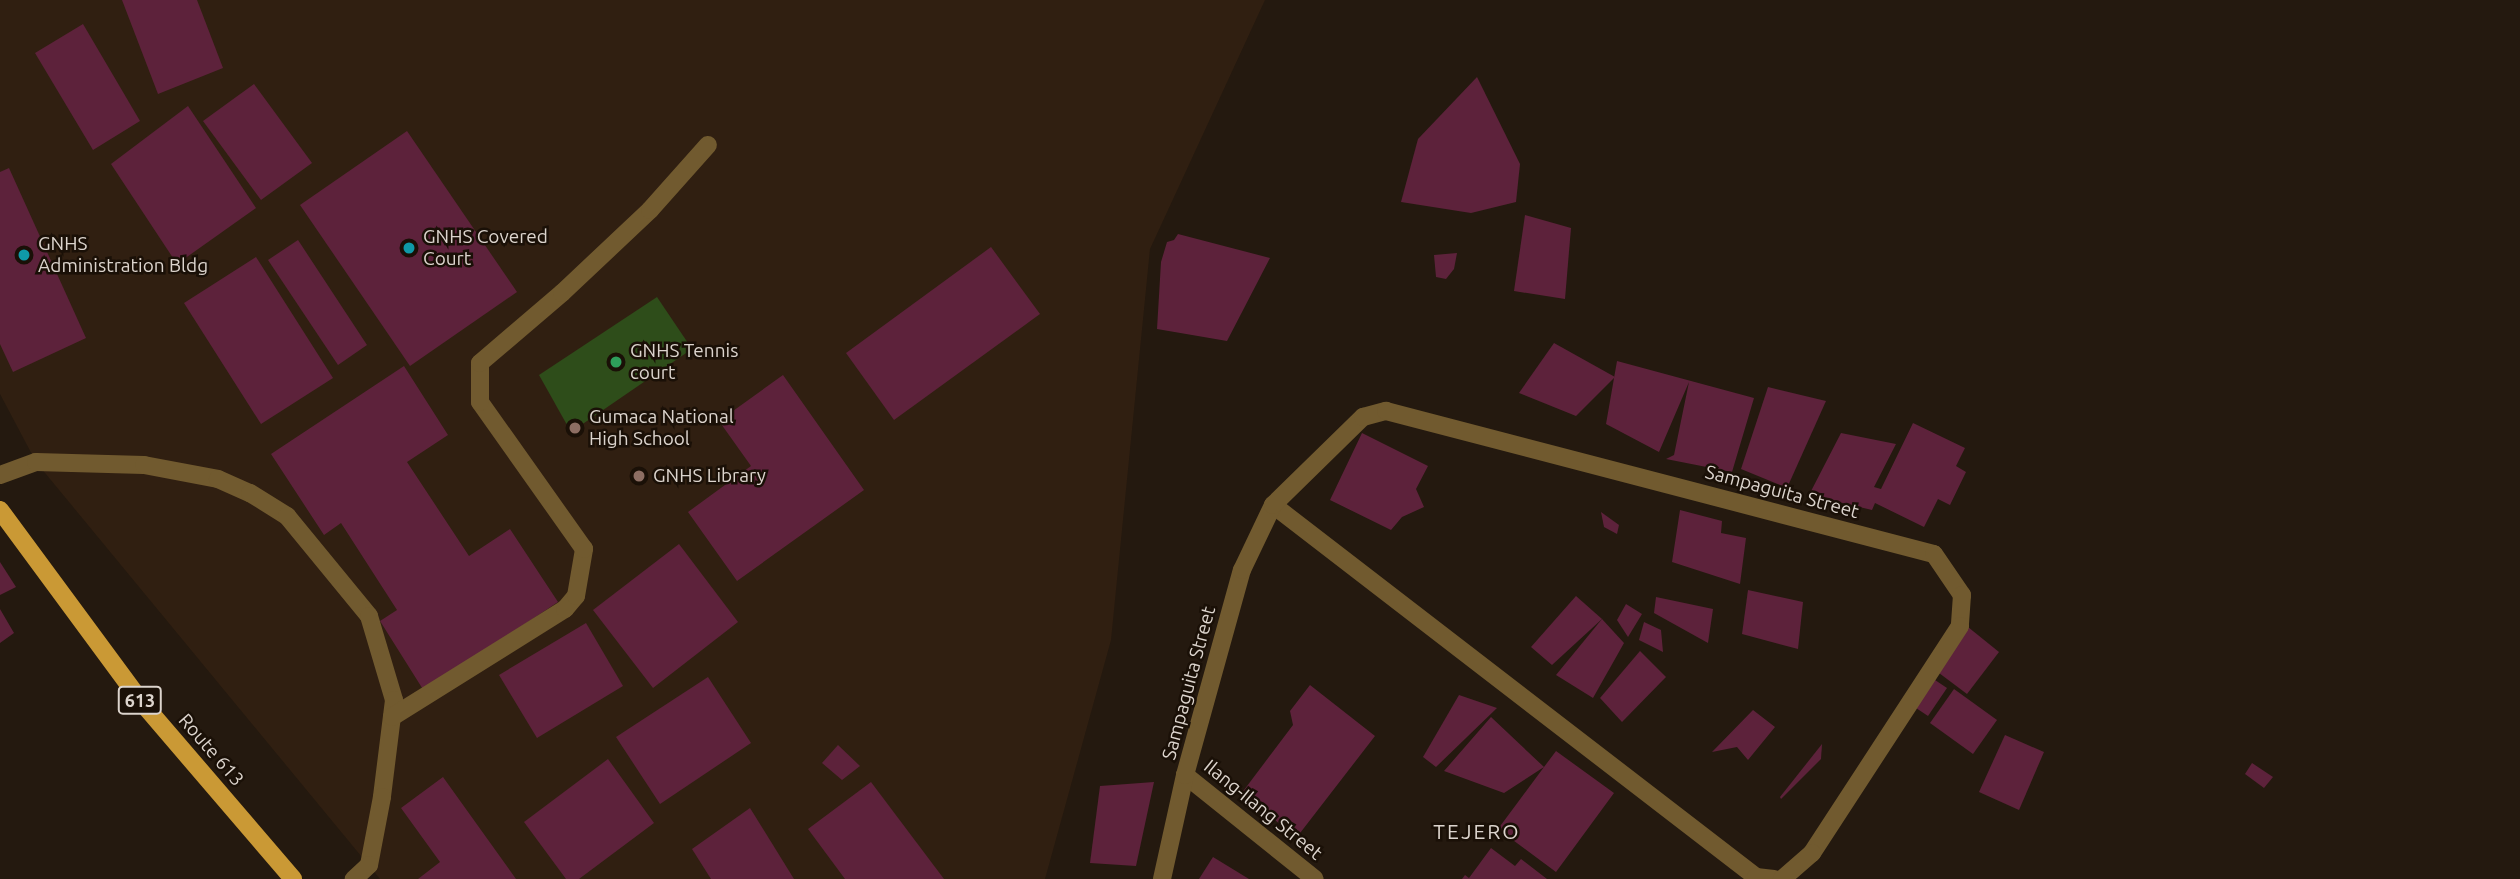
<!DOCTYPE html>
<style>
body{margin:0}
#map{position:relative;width:2520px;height:879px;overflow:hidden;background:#24190f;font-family:Ubuntu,sans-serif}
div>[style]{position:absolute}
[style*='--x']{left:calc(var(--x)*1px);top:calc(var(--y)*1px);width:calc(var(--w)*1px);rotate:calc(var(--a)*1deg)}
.built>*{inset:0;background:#301f11}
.green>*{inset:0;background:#2e4d1a}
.building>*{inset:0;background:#5d223b}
.lane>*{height:18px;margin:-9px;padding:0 9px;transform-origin:9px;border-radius:9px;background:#715a2f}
.street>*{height:18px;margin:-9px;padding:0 9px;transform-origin:9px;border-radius:9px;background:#715a2f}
.primary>*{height:18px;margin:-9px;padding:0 9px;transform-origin:9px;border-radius:9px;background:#ca9935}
.dots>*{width:19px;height:19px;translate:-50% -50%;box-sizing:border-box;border:4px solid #1a1007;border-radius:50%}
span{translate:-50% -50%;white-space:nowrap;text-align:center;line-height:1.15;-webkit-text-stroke:5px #1a1007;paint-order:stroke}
.shield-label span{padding:2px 5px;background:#1a1007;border:2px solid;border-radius:5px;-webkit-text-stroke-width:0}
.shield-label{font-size:18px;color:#dcd4cd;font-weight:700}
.poi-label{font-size:19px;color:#dcd4cd}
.left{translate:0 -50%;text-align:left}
.street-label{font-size:19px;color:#dcd4cd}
.neighbourhood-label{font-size:21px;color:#dcd4cd;letter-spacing:2px}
</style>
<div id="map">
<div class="built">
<i style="clip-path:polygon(0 0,1265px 0,1150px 249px,1111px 640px,1045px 879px,380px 879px,36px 462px,0 394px)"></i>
</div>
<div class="green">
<i style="clip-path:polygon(657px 297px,692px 349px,571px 432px,539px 375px)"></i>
</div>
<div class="building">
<i style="clip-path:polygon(122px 0,197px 0,223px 68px,158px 94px)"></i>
<i style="clip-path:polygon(83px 24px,140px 121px,93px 150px,35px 53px)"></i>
<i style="clip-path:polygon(1477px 77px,1520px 164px,1516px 202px,1471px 213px,1401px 202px,1418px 139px)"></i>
<i style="clip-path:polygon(254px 84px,312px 163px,261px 200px,203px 121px)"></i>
<i style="clip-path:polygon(188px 106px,256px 208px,177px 264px,111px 164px)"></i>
<i style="clip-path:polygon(407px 131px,517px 292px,410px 366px,300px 205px)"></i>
<i style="clip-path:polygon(9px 168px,86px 338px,13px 372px,0 344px,0 172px)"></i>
<i style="clip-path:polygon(1525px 215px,1571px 228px,1565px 299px,1514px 291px)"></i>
<i style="clip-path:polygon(1178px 234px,1270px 258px,1227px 341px,1157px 329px,1161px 262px,1167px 242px,1174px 240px)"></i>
<i style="clip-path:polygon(298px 240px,367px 345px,338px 365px,268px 260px)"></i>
<i style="clip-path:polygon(991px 247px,1040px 314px,894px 420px,846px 353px)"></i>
<i style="clip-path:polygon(1457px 253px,1454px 269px,1446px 279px,1436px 277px,1434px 255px)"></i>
<i style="clip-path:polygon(256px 257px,333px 378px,261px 424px,184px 303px)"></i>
<i style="clip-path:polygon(1554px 343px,1615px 377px,1576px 416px,1519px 393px)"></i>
<i style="clip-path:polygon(1617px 361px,1754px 398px,1732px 472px,1666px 459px,1674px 455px,1689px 382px,1659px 452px,1606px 424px)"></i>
<i style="clip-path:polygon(404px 366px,448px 435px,407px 462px,469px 556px,510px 529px,558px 602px,424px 691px,380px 621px,397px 610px,341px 523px,324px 535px,271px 454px)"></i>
<i style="clip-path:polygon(783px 375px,864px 490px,737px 581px,688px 512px,751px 466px,719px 421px)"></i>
<i style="clip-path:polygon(1768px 387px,1826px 401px,1787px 488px,1741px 469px)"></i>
<i style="clip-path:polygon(1913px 423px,1965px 448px,1956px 466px,1966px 472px,1950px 505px,1938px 499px,1924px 527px,1875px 503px,1872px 510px,1809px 495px,1841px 433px,1896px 444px,1874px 487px,1881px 489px)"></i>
<i style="clip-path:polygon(1362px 433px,1428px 466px,1416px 489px,1424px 507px,1402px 517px,1391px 530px,1330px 500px)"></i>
<i style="clip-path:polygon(1680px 510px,1722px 521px,1721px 533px,1746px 538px,1740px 584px,1672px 562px)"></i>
<i style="clip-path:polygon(1601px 512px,1619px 525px,1617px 534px,1604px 527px)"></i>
<i style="clip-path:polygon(679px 544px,738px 622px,653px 688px,593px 610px)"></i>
<i style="clip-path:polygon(0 562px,16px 587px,0 595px)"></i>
<i style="clip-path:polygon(1748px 590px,1803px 602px,1798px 649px,1742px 634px)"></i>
<i style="clip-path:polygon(1576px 596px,1602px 619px,1552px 665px,1531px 647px)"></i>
<i style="clip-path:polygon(1656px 597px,1713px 609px,1708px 643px,1654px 613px)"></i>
<i style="clip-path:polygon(1626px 604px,1642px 614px,1628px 637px,1617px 620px)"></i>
<i style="clip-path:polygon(0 609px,14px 633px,0 643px)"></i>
<i style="clip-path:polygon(1602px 619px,1624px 643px,1593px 698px,1556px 675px)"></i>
<i style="clip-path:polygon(1644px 622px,1661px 630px,1663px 652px,1639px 640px)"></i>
<i style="clip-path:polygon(586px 623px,623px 686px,537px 738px,499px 675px)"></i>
<i style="clip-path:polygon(1968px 627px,1999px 652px,1967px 694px,1935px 670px)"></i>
<i style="clip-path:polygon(1640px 651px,1666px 677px,1622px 722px,1600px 698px)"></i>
<i style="clip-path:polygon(708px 677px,751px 743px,660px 804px,616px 737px)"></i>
<i style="clip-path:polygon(1932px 678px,1947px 688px,1928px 716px,1913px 706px)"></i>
<i style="clip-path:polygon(1310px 685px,1375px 736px,1297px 837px,1241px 794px,1293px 725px,1290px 711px)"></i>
<i style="clip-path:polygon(1954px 689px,1997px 720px,1973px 754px,1930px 723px)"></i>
<i style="clip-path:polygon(1459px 695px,1497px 708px,1436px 767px,1423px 757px)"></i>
<i style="clip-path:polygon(1753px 710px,1775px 727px,1748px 760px,1737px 747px,1712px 752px)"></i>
<i style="clip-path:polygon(1491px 717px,1544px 767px,1556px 751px,1614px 793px,1556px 872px,1498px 829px,1544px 767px,1504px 793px,1444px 771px)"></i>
<i style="clip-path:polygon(2005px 735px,2044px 752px,2019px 810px,1979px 792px)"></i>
<i style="clip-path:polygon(1822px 744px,1821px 759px,1781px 799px,1780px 797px)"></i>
<i style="clip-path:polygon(838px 745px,860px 766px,842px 780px,822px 763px)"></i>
<i style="clip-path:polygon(608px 759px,654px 823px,579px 879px,566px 879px,524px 822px)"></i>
<i style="clip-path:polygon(2252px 763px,2273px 777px,2264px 788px,2245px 774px)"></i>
<i style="clip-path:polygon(443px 777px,516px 879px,418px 879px,440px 862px,401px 808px)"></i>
<i style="clip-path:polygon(871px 782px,944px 879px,845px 879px,808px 829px)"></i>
<i style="clip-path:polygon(1154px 782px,1136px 866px,1090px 863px,1100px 786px)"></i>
<i style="clip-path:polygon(750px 808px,794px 879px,711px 879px,692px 849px)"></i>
<i style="clip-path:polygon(1491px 848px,1515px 866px,1521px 859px,1547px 879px,1462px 879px,1465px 875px,1469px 878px)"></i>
<i style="clip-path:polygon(1213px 857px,1249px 879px,1199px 879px)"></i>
</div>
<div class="lane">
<i style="--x:0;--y:475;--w:38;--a:-20"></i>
<i style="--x:36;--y:462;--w:108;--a:1.6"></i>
<i style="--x:144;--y:465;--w:75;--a:10.7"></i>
<i style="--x:218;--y:479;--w:35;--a:24"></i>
<i style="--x:250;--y:493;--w:44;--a:31.9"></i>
<i style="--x:287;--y:516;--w:129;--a:50.6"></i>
<i style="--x:369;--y:616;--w:88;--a:73.4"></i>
<i style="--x:394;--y:700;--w:98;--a:97.1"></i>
<i style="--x:382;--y:797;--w:69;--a:100.8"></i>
<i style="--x:369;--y:865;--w:21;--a:137"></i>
<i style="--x:392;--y:717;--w:204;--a:-32"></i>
<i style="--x:565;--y:609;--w:17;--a:-50"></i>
<i style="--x:576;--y:596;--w:48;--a:-80.3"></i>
<i style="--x:584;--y:549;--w:180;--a:-125.3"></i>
<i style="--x:480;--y:402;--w:39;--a:-90"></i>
<i style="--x:480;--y:363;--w:108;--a:-40.5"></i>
<i style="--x:562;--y:293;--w:121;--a:-43.3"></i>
<i style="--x:650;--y:210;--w:87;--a:-48.3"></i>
</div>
<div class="street">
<i style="--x:1273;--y:505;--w:610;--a:37.6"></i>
<i style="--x:1756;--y:877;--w:18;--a:6"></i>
<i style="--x:1185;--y:775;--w:166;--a:38.7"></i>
<i style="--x:1162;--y:879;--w:107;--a:-77.5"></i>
<i style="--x:1185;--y:775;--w:213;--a:-74.5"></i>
<i style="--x:1242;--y:570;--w:72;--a:-64.5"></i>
<i style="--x:1273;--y:505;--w:126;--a:-44.4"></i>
<i style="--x:1363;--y:417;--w:24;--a:-15"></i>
<i style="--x:1386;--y:411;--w:566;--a:14.63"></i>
<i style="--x:1934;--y:554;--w:50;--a:55.7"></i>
<i style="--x:1962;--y:595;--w:31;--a:94"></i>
<i style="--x:1960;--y:626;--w:271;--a:123.1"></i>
<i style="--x:1812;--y:853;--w:40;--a:139"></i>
</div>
<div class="primary">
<i style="--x:0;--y:510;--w:242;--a:53.6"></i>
<i style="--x:144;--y:705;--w:229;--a:49.4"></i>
</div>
<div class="dots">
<i style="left:409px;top:248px;background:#0f9aa8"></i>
<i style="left:24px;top:255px;background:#0f9aa8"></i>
<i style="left:616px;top:362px;background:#2e9e5b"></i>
<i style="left:575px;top:428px;background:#8d6e63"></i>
<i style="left:639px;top:476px;background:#8d6e63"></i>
</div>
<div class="shield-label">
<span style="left:140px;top:700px">613</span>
</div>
<div class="poi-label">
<span class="left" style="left:423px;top:248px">GNHS Covered<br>Court</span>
<span class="left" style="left:38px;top:255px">GNHS<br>Administration Bldg</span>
<span class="left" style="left:630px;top:362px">GNHS Tennis<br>court</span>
<span class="left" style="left:589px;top:428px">Gumaca National<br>High School</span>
<span class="left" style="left:653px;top:476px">GNHS Library</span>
</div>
<div class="street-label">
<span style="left:1782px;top:492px;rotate:15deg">Sampaguita Street</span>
<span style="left:1189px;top:683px;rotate:-75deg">Sampaguita Street</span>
<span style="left:211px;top:750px;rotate:49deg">Route 613</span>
<span style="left:1263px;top:810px;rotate:39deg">Ilang-Ilang Street</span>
</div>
<div class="neighbourhood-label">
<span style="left:1477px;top:831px">TEJERO</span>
</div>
</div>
